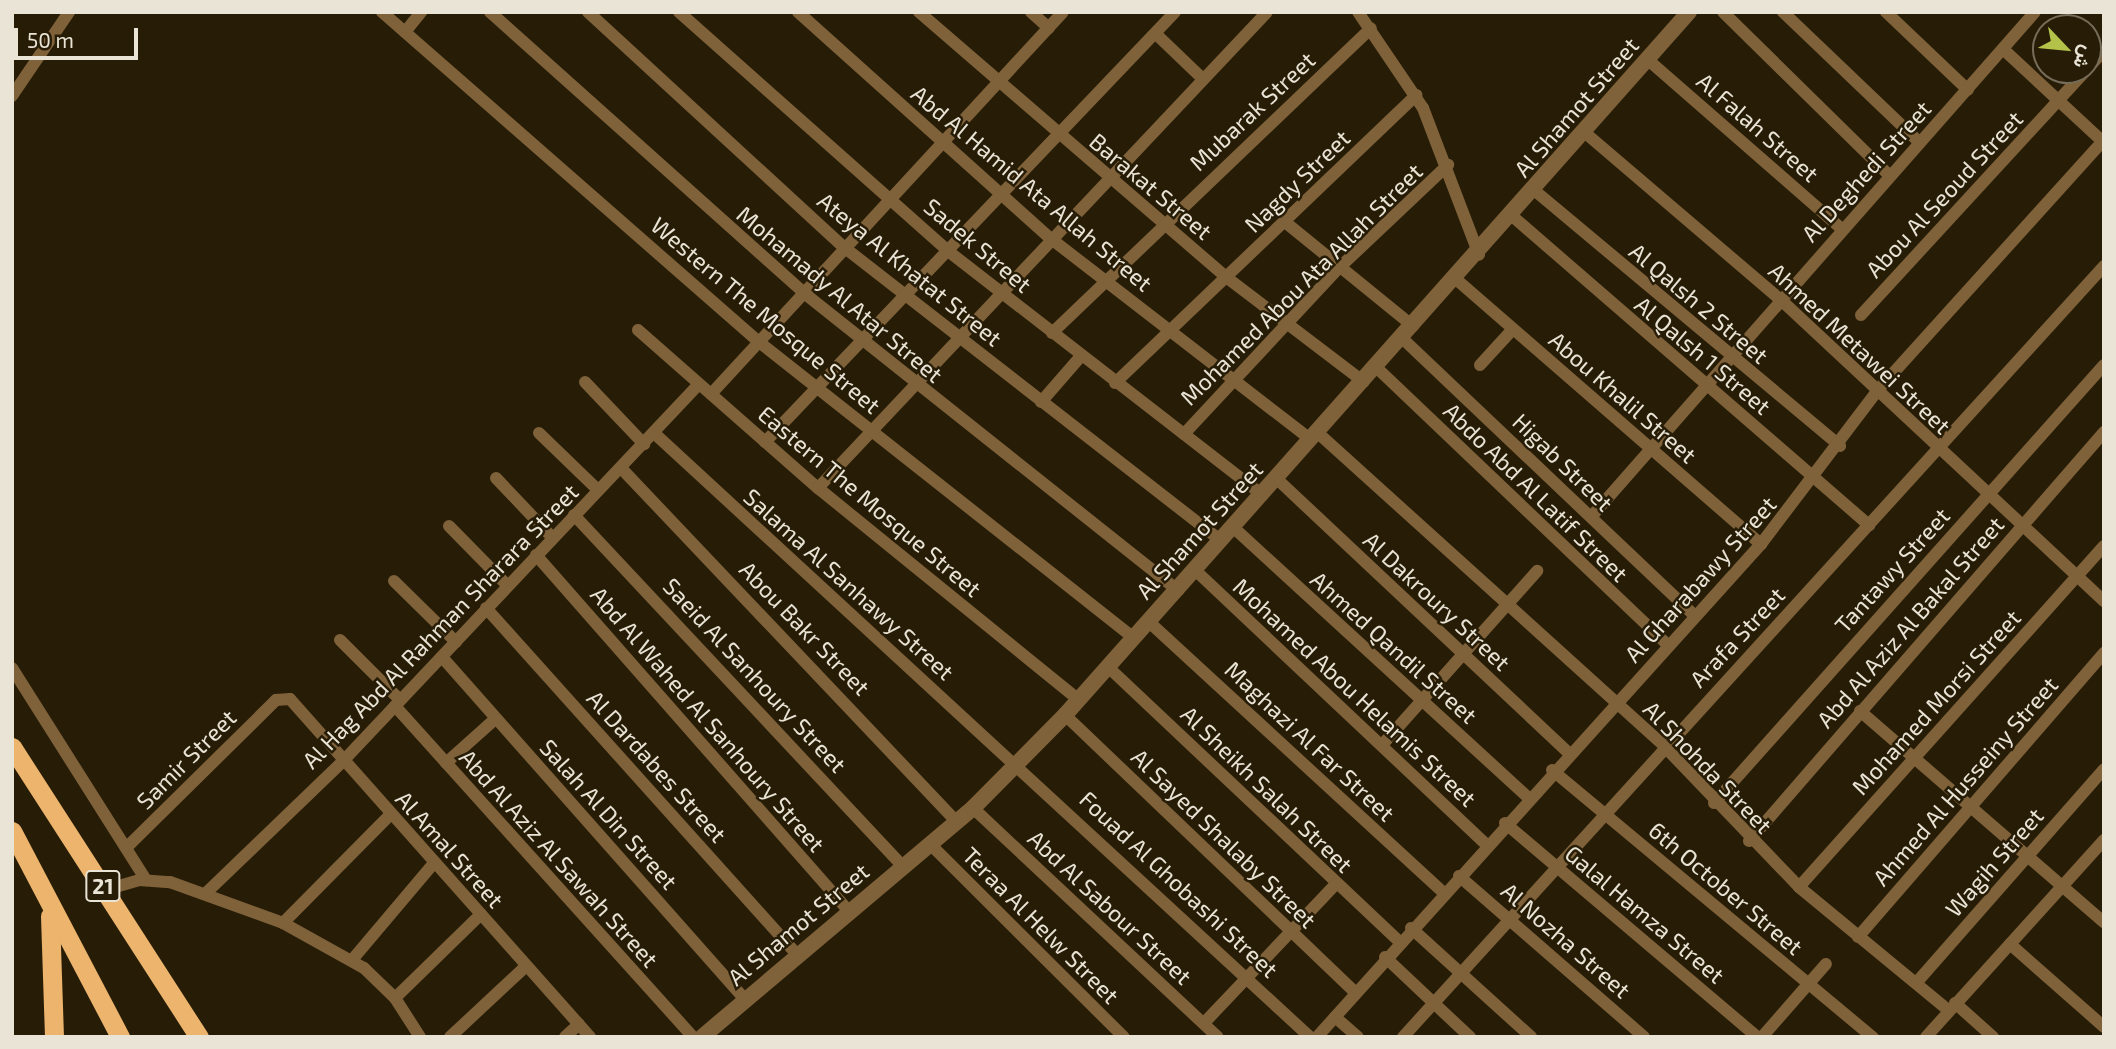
<!DOCTYPE html>
<meta charset="utf-8">
<style>
body{margin:0}
#map{position:relative;width:2116px;height:1049px;overflow:hidden;background:#271d07;font-family:"Exo 2",Vazirmatn,sans-serif}
div>[style]{position:absolute}
[style*='--x']{left:calc(var(--x)*1px);top:calc(var(--y)*1px);width:calc(var(--w)*1px);rotate:calc(var(--a)*1deg)}
.minor>*{height:12px;margin:-6px;padding:0 6px;transform-origin:6px;border-radius:6px;background:#7f613a}
.tertiary>*{height:16px;margin:-8px;padding:0 8px;transform-origin:8px;border-radius:8px;background:#7f613a}
.trunk>*{height:19px;margin:-9.5px;padding:0 9.5px;transform-origin:9.5px;border-radius:9.5px;background:#ecb46c}
span{translate:-50% -50%;white-space:nowrap;text-align:center;line-height:1.15;-webkit-text-stroke:5px #271d07;paint-order:stroke}
.shield-label span{padding:2px 5px;background:#271d07;border:2px solid;border-radius:5px;-webkit-text-stroke-width:0}
.shield-label{font-size:21px;color:#eae4d6;font-weight:700}
.street-label{font-size:23px;color:#eae4d6}
.frame{position:absolute;inset:0;border:14px solid #eae4d6;pointer-events:none}
.north{position:absolute;left:2032px;top:14px;width:70px;height:70px;box-sizing:border-box;background:#271d07;border:2px solid #756d5a;border-radius:50%;rotate:116deg;font-size:19px;font-weight:700;line-height:28px;text-align:center;color:#eae4d6}
.north::after{content:'';display:block;margin:auto;width:24px;height:32px;background:#b4c24a;clip-path:polygon(50% 0,100% 100%,50% 72%,0 100%)}
.scale{position:absolute;left:14px;top:28px;width:124px;height:32px;box-sizing:border-box;border:4px solid #eae4d6;border-top:0;padding-left:9px;font-size:21px;line-height:24px;white-space:nowrap;color:#eae4d6;-webkit-text-stroke:5px #271d07;paint-order:stroke}
</style>
<div id="map">
<div class="minor">
<i style="--x:382;--y:12;--w:501;--a:41.2"></i>
<i style="--x:759;--y:342;--w:476;--a:38.3"></i>
<i style="--x:490;--y:12;--w:421;--a:41.8"></i>
<i style="--x:804;--y:293;--w:478;--a:38.5"></i>
<i style="--x:588;--y:12;--w:349;--a:42.6"></i>
<i style="--x:845;--y:248;--w:477;--a:37.9"></i>
<i style="--x:679;--y:12;--w:360;--a:41.6"></i>
<i style="--x:948;--y:251;--w:398;--a:37.8"></i>
<i style="--x:798;--y:12;--w:338;--a:41.9"></i>
<i style="--x:1050;--y:238;--w:330;--a:37.7"></i>
<i style="--x:919;--y:12;--w:406;--a:40.8"></i>
<i style="--x:1226;--y:277;--w:173;--a:37.3"></i>
<i style="--x:1031;--y:12;--w:24;--a:42"></i>
<i style="--x:1358;--y:12;--w:116;--a:55.9"></i>
<i style="--x:1423;--y:108;--w:157;--a:69.1"></i>
<i style="--x:1723;--y:12;--w:233;--a:44.5"></i>
<i style="--x:1783;--y:12;--w:188;--a:43.7"></i>
<i style="--x:1886;--y:12;--w:113;--a:43.6"></i>
<i style="--x:405;--y:32;--w:26;--a:-51"></i>
<i style="--x:1156;--y:34;--w:65;--a:43.8"></i>
<i style="--x:2003;--y:49;--w:138;--a:42.9"></i>
<i style="--x:1647;--y:59;--w:257;--a:41.1"></i>
<i style="--x:2088;--y:68;--w:23;--a:-47"></i>
<i style="--x:12;--y:96;--w:102;--a:-55.8"></i>
<i style="--x:1583;--y:131;--w:260;--a:40.5"></i>
<i style="--x:1781;--y:300;--w:442;--a:43"></i>
<i style="--x:1534;--y:190;--w:399;--a:39.9"></i>
<i style="--x:1511;--y:215;--w:474;--a:40.9"></i>
<i style="--x:1285;--y:222;--w:165;--a:39.1"></i>
<i style="--x:1457;--y:280;--w:403;--a:41"></i>
<i style="--x:1861;--y:315;--w:333;--a:-47.4"></i>
<i style="--x:638;--y:330;--w:240;--a:41.3"></i>
<i style="--x:818;--y:488;--w:335;--a:39.1"></i>
<i style="--x:1052;--y:333;--w:441;--a:-43.7"></i>
<i style="--x:1403;--y:339;--w:402;--a:43.5"></i>
<i style="--x:1480;--y:365;--w:49;--a:-47.5"></i>
<i style="--x:1377;--y:368;--w:402;--a:43.6"></i>
<i style="--x:585;--y:382;--w:86;--a:46.4"></i>
<i style="--x:1115;--y:383;--w:417;--a:-43.7"></i>
<i style="--x:711;--y:394;--w:519;--a:-47.34"></i>
<i style="--x:1041;--y:402;--w:61;--a:-49"></i>
<i style="--x:539;--y:433;--w:82;--a:44"></i>
<i style="--x:654;--y:433;--w:892;--a:42.64"></i>
<i style="--x:1318;--y:433;--w:467;--a:42.1"></i>
<i style="--x:1664;--y:746;--w:195;--a:46.2"></i>
<i style="--x:1799;--y:887;--w:193;--a:39.5"></i>
<i style="--x:1184;--y:434;--w:229;--a:-47"></i>
<i style="--x:1340;--y:267;--w:149;--a:-43.4"></i>
<i style="--x:765;--y:442;--w:594;--a:-46.36"></i>
<i style="--x:621;--y:468;--w:487;--a:46.5"></i>
<i style="--x:496;--y:478;--w:81;--a:46.5"></i>
<i style="--x:1277;--y:479;--w:400;--a:43.2"></i>
<i style="--x:818;--y:488;--w:654;--a:-46.67"></i>
<i style="--x:574;--y:515;--w:481;--a:46.9"></i>
<i style="--x:1591;--y:517;--w:672;--a:-48.68"></i>
<i style="--x:449;--y:526;--w:81;--a:45.5"></i>
<i style="--x:1234;--y:528;--w:398;--a:42.5"></i>
<i style="--x:536;--y:555;--w:473;--a:48.7"></i>
<i style="--x:1195;--y:570;--w:401;--a:43.3"></i>
<i style="--x:394;--y:581;--w:87;--a:44.5"></i>
<i style="--x:486;--y:608;--w:464;--a:48.1"></i>
<i style="--x:1148;--y:621;--w:401;--a:42.6"></i>
<i style="--x:340;--y:640;--w:85;--a:45"></i>
<i style="--x:442;--y:657;--w:456;--a:48.5"></i>
<i style="--x:1107;--y:666;--w:401;--a:43.3"></i>
<i style="--x:12;--y:668;--w:251;--a:57.7"></i>
<i style="--x:395;--y:706;--w:445;--a:48"></i>
<i style="--x:1860;--y:711;--w:323;--a:40.9"></i>
<i style="--x:1065;--y:715;--w:401;--a:43.7"></i>
<i style="--x:1383;--y:744;--w:232;--a:-48.3"></i>
<i style="--x:446;--y:763;--w:66;--a:-41.9"></i>
<i style="--x:1552;--y:770;--w:418;--a:39.8"></i>
<i style="--x:1714;--y:803;--w:586;--a:-48.32"></i>
<i style="--x:973;--y:808;--w:335;--a:43.1"></i>
<i style="--x:1505;--y:823;--w:331;--a:40.3"></i>
<i style="--x:1749;--y:841;--w:542;--a:-49.04"></i>
<i style="--x:929;--y:843;--w:275;--a:44.9"></i>
<i style="--x:126;--y:848;--w:211;--a:-44.6"></i>
<i style="--x:276;--y:700;--w:14;--a:-4"></i>
<i style="--x:290;--y:699;--w:452;--a:48.4"></i>
<i style="--x:1459;--y:876;--w:245;--a:41"></i>
<i style="--x:1799;--y:887;--w:457;--a:-48.2"></i>
<i style="--x:105;--y:890;--w:35;--a:-16"></i>
<i style="--x:139;--y:880;--w:31;--a:4"></i>
<i style="--x:170;--y:882;--w:120;--a:19.9"></i>
<i style="--x:283;--y:923;--w:93;--a:29.1"></i>
<i style="--x:364;--y:968;--w:43;--a:44.1"></i>
<i style="--x:395;--y:998;--w:46;--a:57.3"></i>
<i style="--x:206;--y:893;--w:192;--a:-43.9"></i>
<i style="--x:344;--y:760;--w:517;--a:-46.65"></i>
<i style="--x:283;--y:923;--w:152;--a:-45.3"></i>
<i style="--x:1411;--y:928;--w:162;--a:42.2"></i>
<i style="--x:1858;--y:937;--w:376;--a:-49.1"></i>
<i style="--x:2010;--y:944;--w:125;--a:41.4"></i>
<i style="--x:1385;--y:957;--w:117;--a:43.3"></i>
<i style="--x:352;--y:960;--w:127;--a:-49.8"></i>
<i style="--x:1917;--y:982;--w:283;--a:-48.7"></i>
<i style="--x:395;--y:998;--w:120;--a:-44.3"></i>
<i style="--x:1955;--y:1003;--w:51;--a:41.8"></i>
<i style="--x:1335;--y:1017;--w:30;--a:41"></i>
<i style="--x:1204;--y:1023;--w:192;--a:-46.5"></i>
<i style="--x:450;--y:1037;--w:103;--a:-43"></i>
<i style="--x:565;--y:1037;--w:19;--a:-43"></i>
<i style="--x:1317;--y:1037;--w:663;--a:-47.99"></i>
<i style="--x:1761;--y:544;--w:192;--a:-52.8"></i>
<i style="--x:1877;--y:391;--w:338;--a:-47.9"></i>
<i style="--x:1403;--y:1037;--w:1042;--a:-47.72"></i>
<i style="--x:1762;--y:1037;--w:97;--a:-48.8"></i>
<i style="--x:1926;--y:1037;--w:266;--a:-47.9"></i>
</div>
<div class="tertiary">
<i style="--x:702;--y:1037;--w:355;--a:-40.2"></i>
<i style="--x:973;--y:808;--w:131;--a:-45.3"></i>
<i style="--x:1065;--y:715;--w:940;--a:-48.41"></i>
</div>
<div class="trunk">
<i style="--x:12;--y:747;--w:345;--a:57.2"></i>
<i style="--x:12;--y:831;--w:233;--a:62.3"></i>
<i style="--x:50;--y:916;--w:121;--a:88.1"></i>
</div>
<div class="shield-label">
<span style="left:103px;top:886px">21</span>
</div>
<div class="street-label">
<span style="left:1576px;top:107px;rotate:-49deg">Al Shamot Street</span>
<span style="left:1252px;top:111px;rotate:-43deg">Mubarak Street</span>
<span style="left:1758px;top:127px;rotate:41deg">Al Falah Street</span>
<span style="left:1866px;top:171px;rotate:-48deg">Al Deghedi Street</span>
<span style="left:1297px;top:181px;rotate:-44deg">Nagdy Street</span>
<span style="left:1151px;top:186px;rotate:40deg">Barakat Street</span>
<span style="left:1032px;top:188px;rotate:40deg">Abd Al Hamid Ata Allah Street</span>
<span style="left:1944px;top:194px;rotate:-47deg">Abou Al Seoud Street</span>
<span style="left:978px;top:245px;rotate:40deg">Sadek Street</span>
<span style="left:910px;top:269px;rotate:39deg">Ateya Al Khatat Street</span>
<span style="left:1301px;top:284px;rotate:-45deg">Mohamed Abou Ata Allah Street</span>
<span style="left:840px;top:294px;rotate:40deg">Mohamady Al Atar Street</span>
<span style="left:1699px;top:303px;rotate:40deg">Al Qalsh 2 Street</span>
<span style="left:766px;top:315px;rotate:40deg">Western The Mosque Street</span>
<span style="left:1860px;top:348px;rotate:43deg">Ahmed Metawei Street</span>
<span style="left:1703px;top:355px;rotate:40deg">Al Qalsh 1 Street</span>
<span style="left:1623px;top:397px;rotate:41deg">Abou Khalil Street</span>
<span style="left:1563px;top:462px;rotate:44deg">Higab Street</span>
<span style="left:1536px;top:492px;rotate:44deg">Abdo Abd Al Latif Street</span>
<span style="left:870px;top:501px;rotate:40deg">Eastern The Mosque Street</span>
<span style="left:1199px;top:530px;rotate:-48deg">Al Shamot Street</span>
<span style="left:1892px;top:570px;rotate:-48deg">Tantawy Street</span>
<span style="left:1700px;top:579px;rotate:-48deg">Al Gharabawy Street</span>
<span style="left:849px;top:584px;rotate:42deg">Salama Al Sanhawy Street</span>
<span style="left:1437px;top:601px;rotate:43deg">Al Dakroury Street</span>
<span style="left:1910px;top:622px;rotate:-49deg">Abd Al Aziz Al Bakal Street</span>
<span style="left:440px;top:626px;rotate:-46deg">Al Hag Abd Al Rahman Sharara Street</span>
<span style="left:805px;top:628px;rotate:46deg">Abou Bakr Street</span>
<span style="left:1737px;top:637px;rotate:-47deg">Arafa Street</span>
<span style="left:1394px;top:647px;rotate:42deg">Ahmed Qandil Street</span>
<span style="left:755px;top:675px;rotate:47deg">Saeid Al Sanhoury Street</span>
<span style="left:1355px;top:692px;rotate:43deg">Mohamed Abou Helamis Street</span>
<span style="left:1936px;top:702px;rotate:-48deg">Mohamed Morsi Street</span>
<span style="left:708px;top:719px;rotate:49deg">Abd Al Wahed Al Sanhoury Street</span>
<span style="left:1310px;top:741px;rotate:43deg">Maghazi Al Far Street</span>
<span style="left:186px;top:759px;rotate:-45deg">Samir Street</span>
<span style="left:657px;top:766px;rotate:48deg">Al Dardabes Street</span>
<span style="left:1708px;top:767px;rotate:46deg">Al Shohda Street</span>
<span style="left:1965px;top:781px;rotate:-49deg">Ahmed Al Husseiny Street</span>
<span style="left:1267px;top:789px;rotate:44deg">Al Sheikh Salah Street</span>
<span style="left:609px;top:814px;rotate:48deg">Salah Al Din Street</span>
<span style="left:1224px;top:838px;rotate:44deg">Al Sayed Shalaby Street</span>
<span style="left:450px;top:849px;rotate:48deg">Al Amal Street</span>
<span style="left:559px;top:858px;rotate:48deg">Abd Al Aziz Al Sawah Street</span>
<span style="left:1994px;top:862px;rotate:-49deg">Wagih Street</span>
<span style="left:1179px;top:884px;rotate:43deg">Fouad Al Ghobashi Street</span>
<span style="left:1726px;top:888px;rotate:40deg">6th October Street</span>
<span style="left:1110px;top:907px;rotate:43deg">Abd Al Sabour Street</span>
<span style="left:1645px;top:914px;rotate:40deg">Galal Hamza Street</span>
<span style="left:798px;top:924px;rotate:-40deg">Al Shamot Street</span>
<span style="left:1041px;top:925px;rotate:45deg">Teraa Al Helw Street</span>
<span style="left:1566px;top:940px;rotate:41deg">Al Nozha Street</span>
</div>
<div class="frame"></div>
<div class="north">ش</div>
<div class="scale">50 m</div>
</div>
